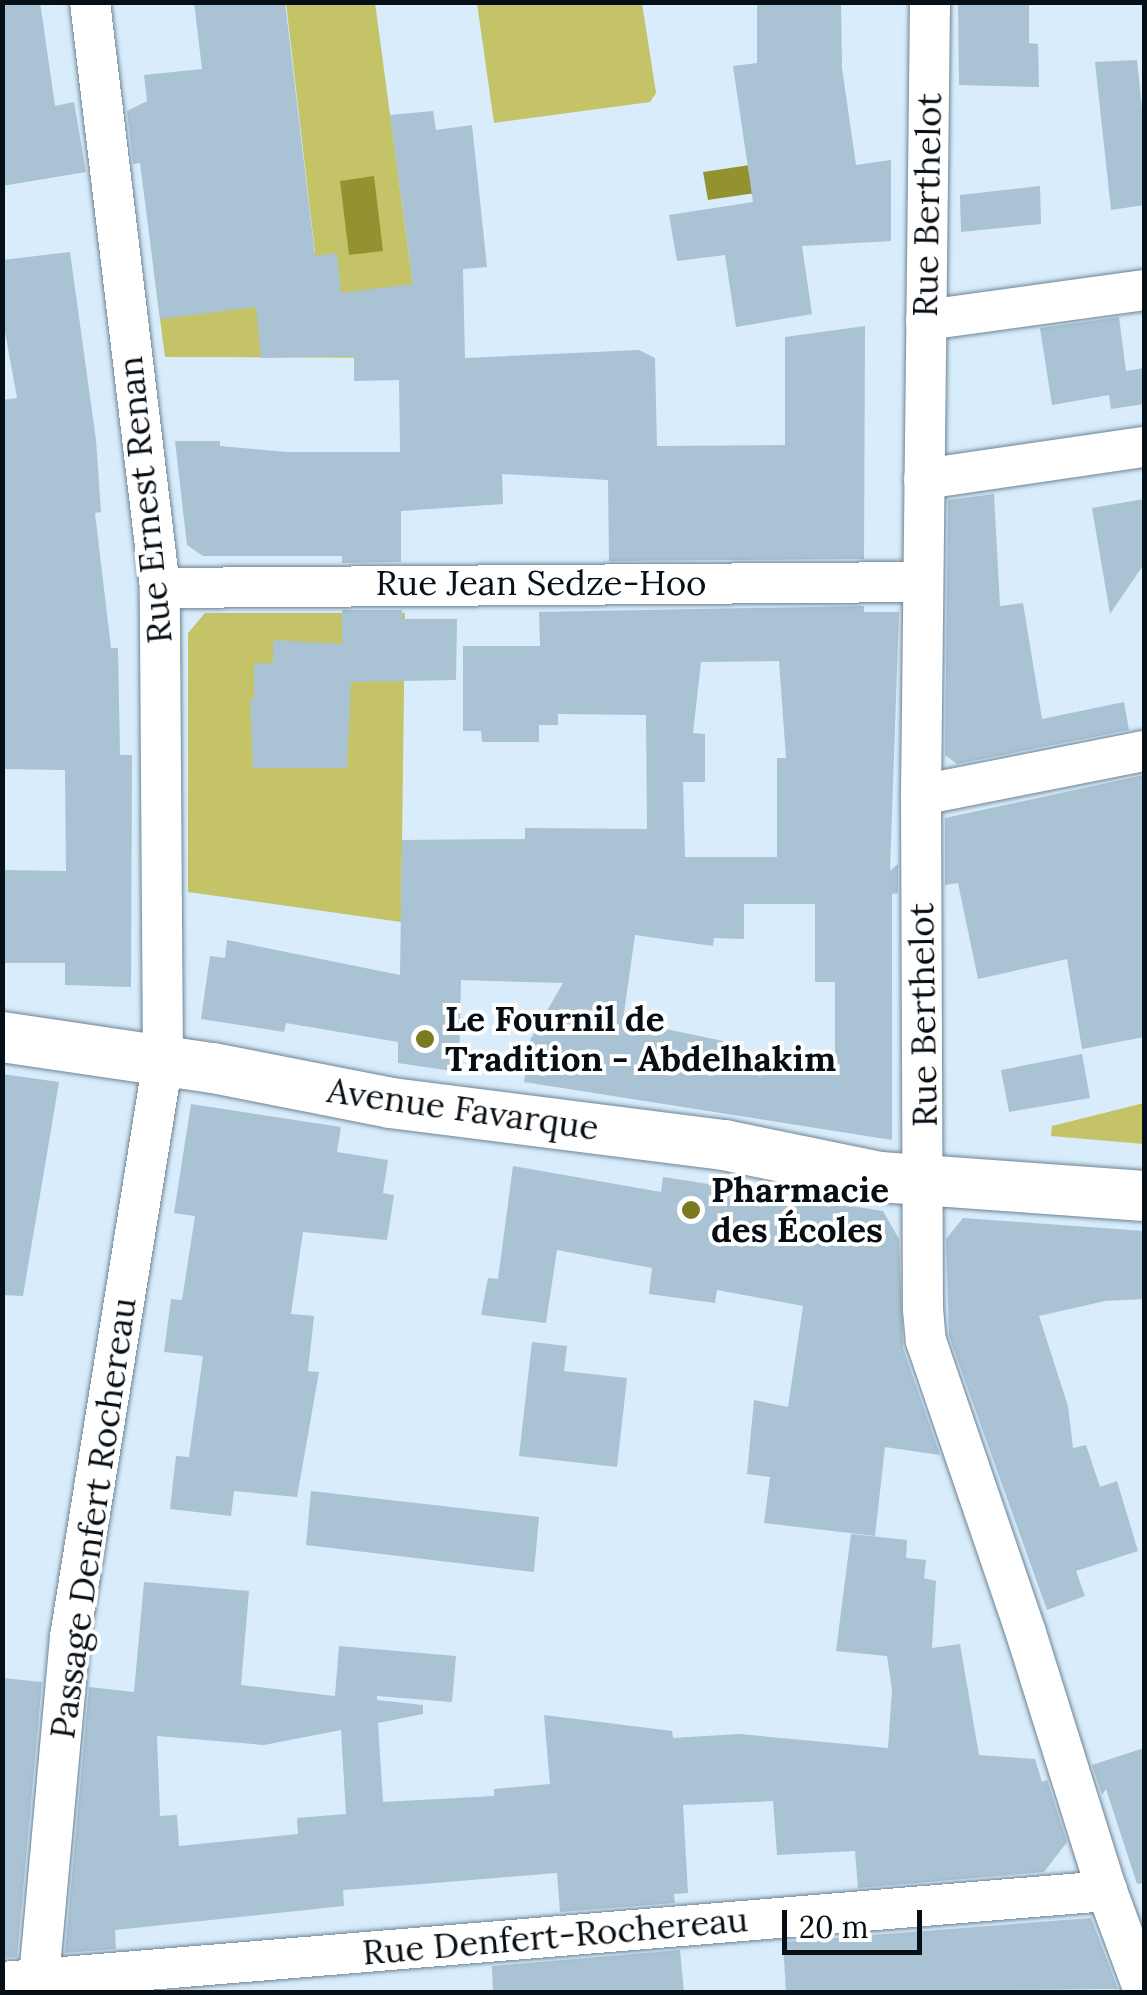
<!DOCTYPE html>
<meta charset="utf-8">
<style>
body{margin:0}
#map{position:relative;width:1147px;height:1995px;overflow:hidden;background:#d8ecfb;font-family:Lora,serif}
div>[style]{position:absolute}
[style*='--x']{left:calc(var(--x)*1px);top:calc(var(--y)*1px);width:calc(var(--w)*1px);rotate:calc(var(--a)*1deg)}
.green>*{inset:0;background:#c4c368}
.water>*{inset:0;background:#939231}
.building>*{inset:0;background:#a9c2d4}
.roads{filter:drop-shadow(0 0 2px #6d8495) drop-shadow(0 0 2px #6d8495)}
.minor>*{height:40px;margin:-20px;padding:0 20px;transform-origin:20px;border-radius:20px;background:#fff}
.tertiary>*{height:50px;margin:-25px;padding:0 25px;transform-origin:25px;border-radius:25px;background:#fff}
.dots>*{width:28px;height:28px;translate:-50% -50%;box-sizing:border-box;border:5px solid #fff;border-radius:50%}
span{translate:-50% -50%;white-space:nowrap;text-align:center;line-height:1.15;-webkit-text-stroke:8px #fff;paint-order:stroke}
.street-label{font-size:35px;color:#070f16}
.poi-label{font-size:35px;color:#070f16;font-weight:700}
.left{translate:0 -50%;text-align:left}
.frame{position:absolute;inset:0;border:5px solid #070f16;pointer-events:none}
.scale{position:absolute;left:782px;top:1910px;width:140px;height:45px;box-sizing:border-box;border:5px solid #070f16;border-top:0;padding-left:12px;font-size:30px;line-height:35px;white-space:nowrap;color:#070f16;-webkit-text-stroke:8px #fff;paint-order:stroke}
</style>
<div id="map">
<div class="green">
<i style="clip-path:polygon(286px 3px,375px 3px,423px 358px,165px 357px,154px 273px,315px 253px)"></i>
<i style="clip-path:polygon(477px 3px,642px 3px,656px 93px,650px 102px,494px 123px)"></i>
<i style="clip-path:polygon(205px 613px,405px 613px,401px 922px,188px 892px,188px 633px)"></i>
<i style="clip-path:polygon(1144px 1103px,1144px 1144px,1051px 1136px,1052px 1126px)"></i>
</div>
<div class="water">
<i style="clip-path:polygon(757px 164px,762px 192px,708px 200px,703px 172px)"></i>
<i style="clip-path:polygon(374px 176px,383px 251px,349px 255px,340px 181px)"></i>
</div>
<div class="building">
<i style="clip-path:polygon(2px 2px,40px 2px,55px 106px,74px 102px,86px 172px,2px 186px)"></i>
<i style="clip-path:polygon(194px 2px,285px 2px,315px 256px,337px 253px,341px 293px,413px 284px,390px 115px,433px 111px,436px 130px,472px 125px,487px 267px,463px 269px,465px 358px,639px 350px,655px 358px,657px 446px,785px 445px,785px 337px,865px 326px,864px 559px,609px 561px,608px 480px,502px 474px,503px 504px,401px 511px,401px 562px,342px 563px,342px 556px,203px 556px,187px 545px,175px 441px,220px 441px,220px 446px,286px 452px,400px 452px,399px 380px,354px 381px,354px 356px,261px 358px,256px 307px,160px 319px,140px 163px,133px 164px,127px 111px,147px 101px,144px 75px,202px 69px)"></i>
<i style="clip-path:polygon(757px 2px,841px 2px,842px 68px,856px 165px,891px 160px,891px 241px,802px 246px,812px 314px,736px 327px,725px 255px,677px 261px,669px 215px,753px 202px,733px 66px,757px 63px)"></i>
<i style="clip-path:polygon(958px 2px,1029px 2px,1029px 43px,1038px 44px,1039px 87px,959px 85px)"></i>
<i style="clip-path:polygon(1137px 60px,1144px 128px,1144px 205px,1111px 210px,1095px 62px)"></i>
<i style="clip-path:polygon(1040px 186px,1041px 224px,961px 232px,960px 195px)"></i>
<i style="clip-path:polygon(70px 252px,96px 440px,101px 512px,95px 513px,111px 648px,118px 648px,120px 755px,132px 755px,131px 987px,65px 985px,65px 963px,2px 963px,2px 870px,66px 871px,65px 770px,2px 769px,2px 400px,17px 398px,2px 315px,2px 260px)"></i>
<i style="clip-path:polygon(1119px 317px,1126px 371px,1144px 368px,1144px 404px,1111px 409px,1109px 395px,1052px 405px,1040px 328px)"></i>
<i style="clip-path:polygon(994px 494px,1000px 606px,1023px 603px,1042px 719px,1124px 702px,1129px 730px,957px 764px,945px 755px,948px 500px)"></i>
<i style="clip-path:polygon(1144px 499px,1144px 564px,1110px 614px,1092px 508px)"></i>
<i style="clip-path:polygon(evenodd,864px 606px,864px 612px,899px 612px,890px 871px,898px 864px,898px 893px,892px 894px,892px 1140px,524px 1082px,529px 1042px,563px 983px,461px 980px,459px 1072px,398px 1063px,398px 1042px,286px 1023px,284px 1032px,201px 1019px,210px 956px,225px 958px,227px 940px,400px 975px,402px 840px,525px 839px,525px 828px,647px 829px,646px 715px,558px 714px,558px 725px,539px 725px,539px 742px,482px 742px,481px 731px,463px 731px,463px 646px,540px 646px,539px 612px,864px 606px,779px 661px,786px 758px,777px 758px,777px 857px,685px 857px,683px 782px,705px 782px,705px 734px,693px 733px,701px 662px,779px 661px,864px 606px,744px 904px,815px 904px,815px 982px,835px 982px,835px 1066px,721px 1051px,723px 1041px,623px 1020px,635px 935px,713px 946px,714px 938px,744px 939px,744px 904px)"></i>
<i style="clip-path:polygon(342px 610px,402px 610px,402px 619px,457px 619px,456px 680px,351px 682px,347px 768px,253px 768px,250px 699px,254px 698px,254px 664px,273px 663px,273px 640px,342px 644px)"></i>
<i style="clip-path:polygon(1144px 775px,1144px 1037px,1082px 1049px,1067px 959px,978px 979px,958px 883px,945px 885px,945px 818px)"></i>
<i style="clip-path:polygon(1082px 1054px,1090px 1098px,1009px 1112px,1001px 1070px)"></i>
<i style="clip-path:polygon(2px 1074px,59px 1082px,23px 1296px,2px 1295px)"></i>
<i style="clip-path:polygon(191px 1104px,341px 1127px,337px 1152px,388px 1160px,383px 1193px,394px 1195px,387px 1240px,303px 1232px,291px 1314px,314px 1316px,308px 1371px,319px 1372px,297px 1497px,234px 1491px,231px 1516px,170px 1509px,176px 1456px,189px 1457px,203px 1356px,164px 1352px,171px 1299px,182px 1300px,195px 1216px,174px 1213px)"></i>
<i style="clip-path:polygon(513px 1166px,661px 1192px,663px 1177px,883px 1211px,899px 1239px,903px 1348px,940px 1455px,885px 1447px,875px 1536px,764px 1523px,770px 1477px,747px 1474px,754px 1400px,788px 1407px,803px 1306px,717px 1290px,715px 1303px,649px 1294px,652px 1268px,557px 1250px,546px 1323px,481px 1315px,488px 1278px,498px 1279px)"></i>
<i style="clip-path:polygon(963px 1218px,1144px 1231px,1144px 1299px,1105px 1301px,1039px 1316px,1068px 1406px,1073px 1448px,1086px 1445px,1100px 1487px,1117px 1481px,1138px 1551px,1076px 1571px,1085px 1596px,1047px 1610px,949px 1336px,946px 1239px)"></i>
<i style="clip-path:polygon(532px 1342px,567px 1346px,564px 1371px,627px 1378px,617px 1467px,519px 1456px)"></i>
<i style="clip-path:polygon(311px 1491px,539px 1517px,534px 1572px,306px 1545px)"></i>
<i style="clip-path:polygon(evenodd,851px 1534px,907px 1540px,906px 1558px,926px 1560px,924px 1578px,936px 1581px,932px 1648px,960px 1644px,979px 1755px,1035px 1759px,1042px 1782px,1047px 1780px,1067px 1842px,1044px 1872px,858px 1888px,855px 1851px,777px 1855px,773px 1801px,683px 1805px,688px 1893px,674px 1894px,675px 1903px,560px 1912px,557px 1873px,435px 1883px,343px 1890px,344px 1906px,115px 1930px,116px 1949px,65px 1953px,89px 1687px,134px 1692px,144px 1582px,249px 1591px,241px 1685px,335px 1696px,339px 1646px,456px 1656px,452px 1702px,377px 1696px,377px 1700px,423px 1705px,423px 1714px,378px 1723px,383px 1802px,494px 1796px,494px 1789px,550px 1784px,544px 1715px,672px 1731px,673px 1738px,739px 1734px,888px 1748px,892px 1690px,887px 1656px,836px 1651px,851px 1534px,341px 1730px,346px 1814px,297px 1818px,298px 1834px,179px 1846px,177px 1815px,160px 1816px,157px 1736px,264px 1745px,341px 1730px)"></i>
<i style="clip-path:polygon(2px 1678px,42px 1682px,17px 1957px,2px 1958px)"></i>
<i style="clip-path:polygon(1144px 1748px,1144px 1883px,1137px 1884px,1106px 1789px,1102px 1795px,1092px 1765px)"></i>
<i style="clip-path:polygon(1091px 1918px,1118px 1989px,786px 1992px,783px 1942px)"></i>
<i style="clip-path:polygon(680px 1950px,684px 1992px,493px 1992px,492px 1966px)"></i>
</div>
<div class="roads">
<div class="minor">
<i style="--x:930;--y:2;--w:793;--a:90.65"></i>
<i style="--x:921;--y:795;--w:514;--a:89.78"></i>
<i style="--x:923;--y:1309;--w:32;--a:85"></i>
<i style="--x:926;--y:1341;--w:309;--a:71.1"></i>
<i style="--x:1026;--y:1633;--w:270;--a:72.6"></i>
<i style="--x:1107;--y:1891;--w:107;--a:69.7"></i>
<i style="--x:926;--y:320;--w:220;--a:-7.8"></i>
<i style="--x:924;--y:479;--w:222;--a:-8.3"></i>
<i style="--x:160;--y:588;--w:762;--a:-0.45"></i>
<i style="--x:921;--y:795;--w:227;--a:-11.2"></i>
<i style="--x:39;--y:1978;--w:342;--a:-84.8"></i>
<i style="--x:70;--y:1637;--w:584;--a:-80.84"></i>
<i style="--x:163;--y:1060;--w:472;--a:-90.4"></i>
<i style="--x:160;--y:588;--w:590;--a:-96.81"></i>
<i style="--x:2;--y:1982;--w:1109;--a:-4.71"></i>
</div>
<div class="tertiary">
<i style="--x:2;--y:1037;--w:213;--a:8.4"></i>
<i style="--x:213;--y:1068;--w:181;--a:11.1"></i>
<i style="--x:391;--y:1103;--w:336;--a:7.2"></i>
<i style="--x:724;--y:1145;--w:159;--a:11.6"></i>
<i style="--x:880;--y:1177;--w:265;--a:4.1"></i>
</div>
</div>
<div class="dots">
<i style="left:425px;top:1039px;background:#7b7a20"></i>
<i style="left:691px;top:1210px;background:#7b7a20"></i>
</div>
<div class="street-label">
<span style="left:927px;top:205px;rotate:-89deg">Rue Berthelot</span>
<span style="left:145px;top:500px;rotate:-96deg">Rue Ernest Renan</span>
<span style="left:541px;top:583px">Rue Jean Sedze-Hoo</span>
<span style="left:923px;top:1015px;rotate:-91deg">Rue Berthelot</span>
<span style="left:463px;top:1109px;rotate:8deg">Avenue Favarque</span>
<span style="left:93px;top:1518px;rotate:-82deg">Passage Denfert Rochereau</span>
<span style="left:555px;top:1936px;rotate:-5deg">Rue Denfert-Rochereau</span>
</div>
<div class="poi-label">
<span class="left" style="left:445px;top:1039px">Le Fournil de<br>Tradition - Abdelhakim</span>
<span class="left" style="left:711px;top:1210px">Pharmacie<br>des Écoles</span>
</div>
<div class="frame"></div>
<div class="scale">20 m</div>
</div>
